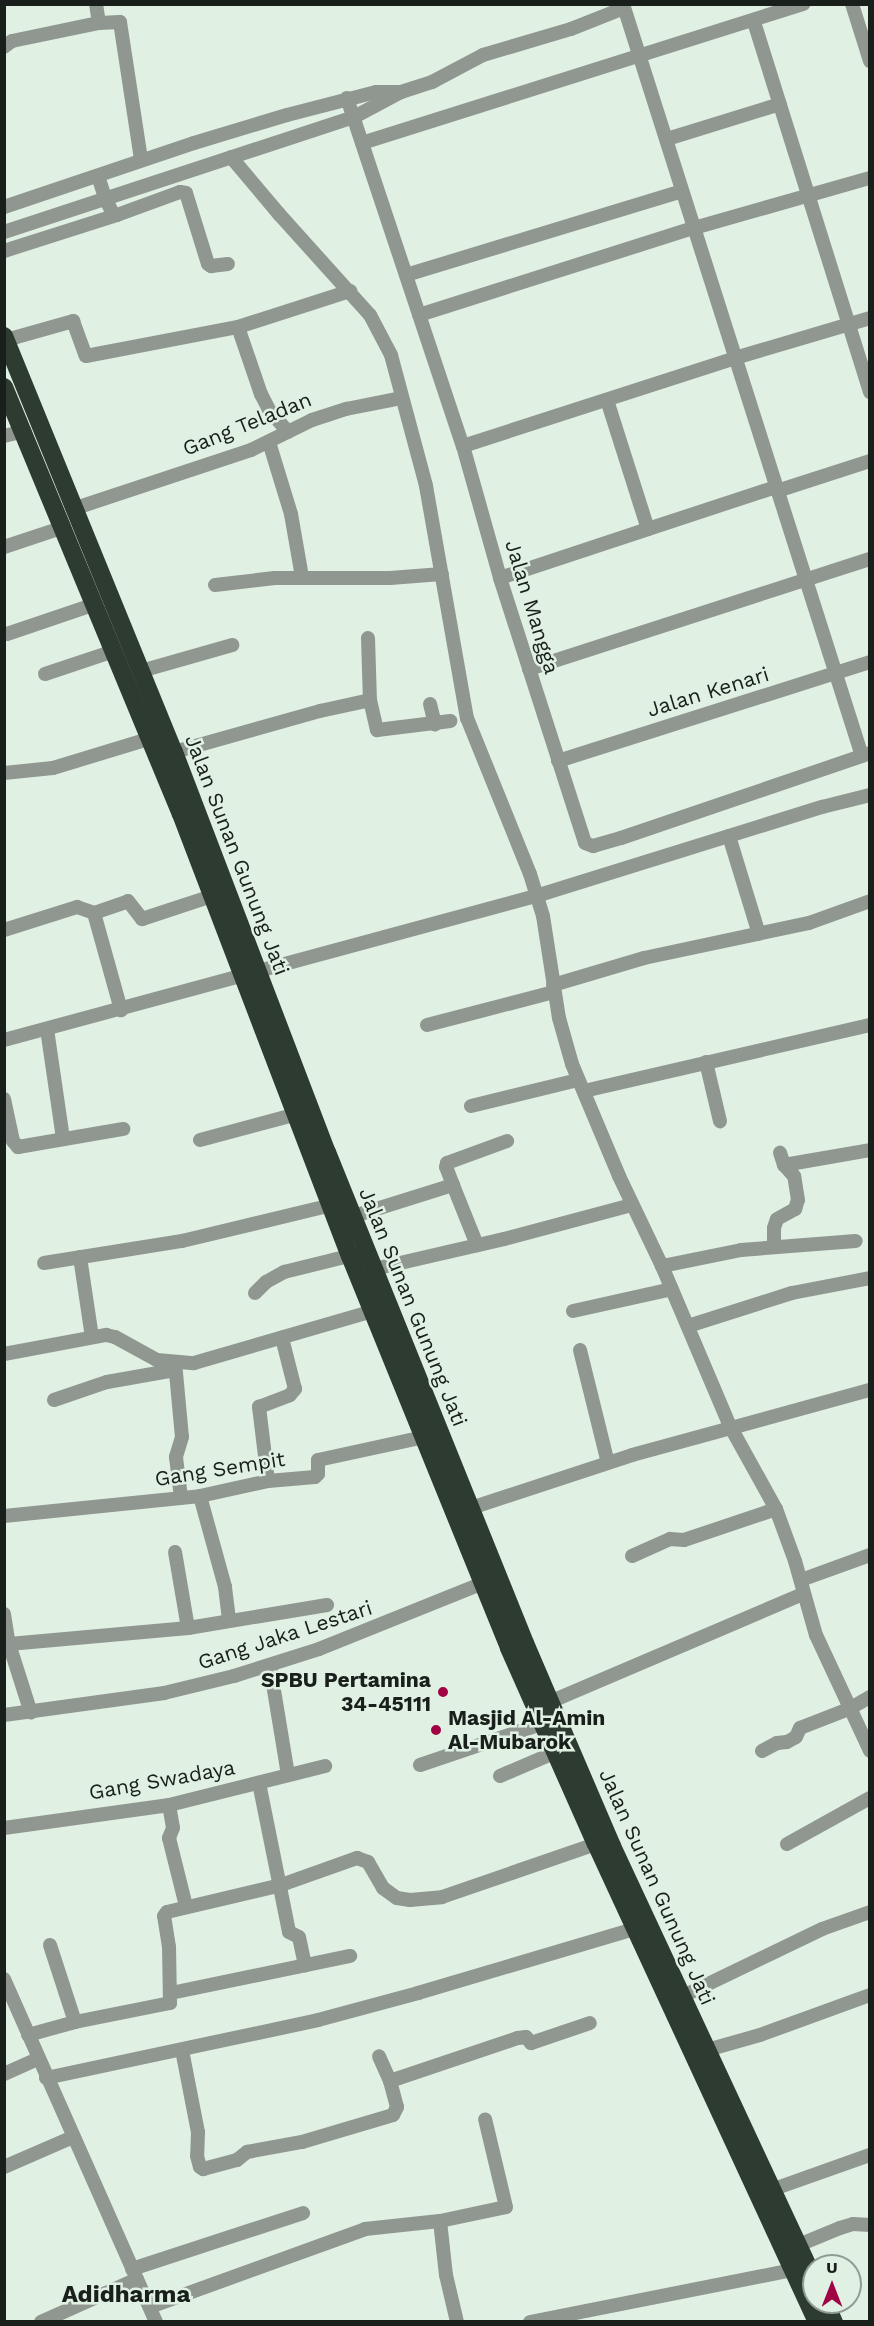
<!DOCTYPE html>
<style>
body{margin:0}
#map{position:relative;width:874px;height:2326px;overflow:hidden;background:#e0f0e3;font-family:"Work Sans",sans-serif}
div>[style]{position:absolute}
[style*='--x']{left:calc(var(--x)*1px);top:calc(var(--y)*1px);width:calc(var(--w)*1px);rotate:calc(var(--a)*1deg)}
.street>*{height:14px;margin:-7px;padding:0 7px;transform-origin:7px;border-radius:7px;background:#909791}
.highway>*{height:18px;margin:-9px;padding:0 9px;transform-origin:9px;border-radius:9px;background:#2e3b31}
.dots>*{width:16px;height:16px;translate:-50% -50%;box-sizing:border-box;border:3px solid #e0f0e3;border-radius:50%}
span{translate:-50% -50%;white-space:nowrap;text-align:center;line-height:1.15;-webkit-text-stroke:5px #e0f0e3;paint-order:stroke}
.street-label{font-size:21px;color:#191f1a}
.poi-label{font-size:21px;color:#191f1a;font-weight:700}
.right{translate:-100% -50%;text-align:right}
.left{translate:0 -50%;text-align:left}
.quarter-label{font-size:24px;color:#191f1a;font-weight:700}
.frame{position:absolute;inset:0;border:6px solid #191f1a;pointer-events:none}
.north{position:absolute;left:802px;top:2254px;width:60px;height:60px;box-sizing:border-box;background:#e0f0e3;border:2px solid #909c93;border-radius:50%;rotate:0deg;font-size:16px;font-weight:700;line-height:24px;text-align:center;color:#191f1a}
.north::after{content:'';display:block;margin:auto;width:21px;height:27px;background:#a00243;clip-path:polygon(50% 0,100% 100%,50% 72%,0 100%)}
</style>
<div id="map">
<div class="street">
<i style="--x:96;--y:4;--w:19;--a:81"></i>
<i style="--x:623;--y:4;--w:789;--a:72.37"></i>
<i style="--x:852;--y:4;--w:60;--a:72.5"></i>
<i style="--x:754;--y:22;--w:388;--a:72.6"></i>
<i style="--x:4;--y:47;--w:10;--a:-37"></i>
<i style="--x:12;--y:41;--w:89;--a:-11.7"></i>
<i style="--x:99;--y:23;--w:21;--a:-3"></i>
<i style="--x:120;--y:22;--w:140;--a:81.3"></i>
<i style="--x:347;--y:98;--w:367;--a:71.6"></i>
<i style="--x:463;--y:446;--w:137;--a:74.3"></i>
<i style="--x:500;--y:578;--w:278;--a:72.2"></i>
<i style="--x:585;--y:843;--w:9;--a:21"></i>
<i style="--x:593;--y:846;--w:29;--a:-16"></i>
<i style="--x:621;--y:838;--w:263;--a:-18.8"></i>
<i style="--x:667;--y:139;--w:118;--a:-17.2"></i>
<i style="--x:362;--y:143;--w:463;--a:-17.5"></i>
<i style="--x:231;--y:157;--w:75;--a:49.9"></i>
<i style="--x:279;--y:214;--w:136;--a:48"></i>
<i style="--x:370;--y:315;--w:45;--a:62.3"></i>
<i style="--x:391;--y:355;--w:136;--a:75"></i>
<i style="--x:426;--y:486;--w:236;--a:80"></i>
<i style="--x:467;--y:718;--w:168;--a:68"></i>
<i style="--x:530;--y:874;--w:44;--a:72.8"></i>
<i style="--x:543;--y:916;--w:103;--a:81.1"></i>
<i style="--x:559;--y:1018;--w:48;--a:74.2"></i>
<i style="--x:572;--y:1064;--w:121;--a:67.2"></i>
<i style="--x:619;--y:1176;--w:100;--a:64.5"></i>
<i style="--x:662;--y:1266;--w:174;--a:67"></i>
<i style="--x:730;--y:1426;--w:95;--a:61"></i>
<i style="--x:776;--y:1509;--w:55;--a:69.9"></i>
<i style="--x:795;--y:1561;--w:77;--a:74.2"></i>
<i style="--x:816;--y:1635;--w:128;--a:65"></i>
<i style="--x:98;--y:176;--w:23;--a:72"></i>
<i style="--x:105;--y:198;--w:18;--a:63"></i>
<i style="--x:113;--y:214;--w:4;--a:14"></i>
<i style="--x:117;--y:215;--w:67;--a:-20.1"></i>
<i style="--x:180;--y:192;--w:6;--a:9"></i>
<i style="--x:186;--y:193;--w:74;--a:72.8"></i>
<i style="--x:208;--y:264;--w:4;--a:34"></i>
<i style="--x:211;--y:266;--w:17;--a:-7"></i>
<i style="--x:4;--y:207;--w:200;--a:-18.6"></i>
<i style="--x:194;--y:143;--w:97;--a:-16.8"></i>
<i style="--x:287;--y:115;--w:92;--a:-14.5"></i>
<i style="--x:376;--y:92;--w:25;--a:0"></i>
<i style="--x:4;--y:232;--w:368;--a:-18.2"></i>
<i style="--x:354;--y:117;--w:53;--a:-28"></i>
<i style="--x:401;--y:92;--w:33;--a:-18"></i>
<i style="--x:432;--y:82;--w:58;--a:-27.9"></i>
<i style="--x:483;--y:55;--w:92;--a:-16.5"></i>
<i style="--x:571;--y:29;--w:57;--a:-21.6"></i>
<i style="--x:4;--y:251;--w:119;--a:-17.7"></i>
<i style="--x:406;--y:275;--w:288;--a:-16.9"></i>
<i style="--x:419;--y:315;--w:288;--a:-17.6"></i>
<i style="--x:694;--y:228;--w:183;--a:-15.9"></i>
<i style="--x:238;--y:327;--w:71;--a:71.1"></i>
<i style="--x:261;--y:394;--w:18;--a:63"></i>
<i style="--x:269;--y:410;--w:29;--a:49"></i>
<i style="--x:6;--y:340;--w:70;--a:-15.8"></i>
<i style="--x:73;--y:321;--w:37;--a:70"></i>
<i style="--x:86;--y:356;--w:155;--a:-10.8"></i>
<i style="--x:238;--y:327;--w:118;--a:-17.8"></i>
<i style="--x:607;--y:400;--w:135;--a:72.4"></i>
<i style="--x:648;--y:529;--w:135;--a:-18.2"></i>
<i style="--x:4;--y:436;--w:21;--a:-14"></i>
<i style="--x:269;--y:442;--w:75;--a:73"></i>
<i style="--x:291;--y:514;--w:64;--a:80.1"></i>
<i style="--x:463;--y:446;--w:286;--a:-17.9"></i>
<i style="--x:735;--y:358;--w:141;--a:-16.5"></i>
<i style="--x:777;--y:491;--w:98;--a:-17.9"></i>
<i style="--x:76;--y:508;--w:184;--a:-18.3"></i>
<i style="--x:251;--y:450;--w:68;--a:-26.2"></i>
<i style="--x:312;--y:420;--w:36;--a:-18"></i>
<i style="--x:346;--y:409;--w:56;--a:-11.3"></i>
<i style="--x:4;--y:547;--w:63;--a:-18.4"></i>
<i style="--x:500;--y:578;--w:156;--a:-18.3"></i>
<i style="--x:215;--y:585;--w:60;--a:-6.7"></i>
<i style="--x:275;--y:578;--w:115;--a:0"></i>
<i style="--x:390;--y:578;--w:52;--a:-4.4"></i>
<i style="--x:7;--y:634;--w:93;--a:-18.8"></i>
<i style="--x:368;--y:638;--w:62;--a:88.2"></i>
<i style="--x:529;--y:669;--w:358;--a:-17.9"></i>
<i style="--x:141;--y:671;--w:95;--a:-15.9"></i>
<i style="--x:45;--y:674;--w:73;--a:-18.4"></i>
<i style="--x:430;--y:704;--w:21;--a:76"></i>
<i style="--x:174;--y:752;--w:152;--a:-15.7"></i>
<i style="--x:320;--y:711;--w:51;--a:-12.4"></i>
<i style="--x:370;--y:700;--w:31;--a:77"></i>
<i style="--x:377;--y:730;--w:74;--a:-7"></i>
<i style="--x:558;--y:761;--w:327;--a:-17.6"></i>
<i style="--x:4;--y:773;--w:49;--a:-5.8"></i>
<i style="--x:53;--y:768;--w:110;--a:-16.9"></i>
<i style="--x:729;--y:836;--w:102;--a:73"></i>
<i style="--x:94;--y:913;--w:36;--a:-19"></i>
<i style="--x:128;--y:901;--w:23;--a:52"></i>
<i style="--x:142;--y:919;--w:74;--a:-18.2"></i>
<i style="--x:4;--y:930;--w:77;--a:-17.5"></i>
<i style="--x:77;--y:907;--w:18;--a:19"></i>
<i style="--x:94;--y:913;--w:101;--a:74.4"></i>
<i style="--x:553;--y:985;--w:95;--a:-16.5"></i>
<i style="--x:644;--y:958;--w:169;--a:-12"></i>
<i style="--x:809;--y:923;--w:65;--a:-19.8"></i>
<i style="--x:427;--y:1025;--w:131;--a:-14.6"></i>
<i style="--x:47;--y:1029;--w:111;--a:81.7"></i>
<i style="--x:4;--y:1040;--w:551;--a:-15.15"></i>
<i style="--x:536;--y:896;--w:300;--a:-17.3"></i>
<i style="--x:822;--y:807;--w:49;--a:-14"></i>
<i style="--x:706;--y:1062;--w:61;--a:76.7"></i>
<i style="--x:584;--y:1091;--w:294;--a:-13"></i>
<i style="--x:4;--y:1099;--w:43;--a:77.9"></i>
<i style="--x:13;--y:1141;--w:8;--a:50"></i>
<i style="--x:18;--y:1147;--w:107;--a:-9.7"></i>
<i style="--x:471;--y:1106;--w:110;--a:-13.7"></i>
<i style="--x:200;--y:1140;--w:100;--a:-15"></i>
<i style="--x:784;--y:1165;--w:87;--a:-9.9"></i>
<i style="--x:453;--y:1185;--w:65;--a:68.2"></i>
<i style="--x:354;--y:1216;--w:104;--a:-17.4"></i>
<i style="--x:453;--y:1185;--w:19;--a:-111"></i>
<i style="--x:446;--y:1167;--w:4;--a:-76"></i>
<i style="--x:447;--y:1163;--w:64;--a:-20.1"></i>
<i style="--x:774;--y:1247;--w:19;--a:-90"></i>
<i style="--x:774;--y:1228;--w:9;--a:-72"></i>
<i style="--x:777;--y:1219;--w:21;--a:-29"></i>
<i style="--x:795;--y:1209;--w:9;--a:-72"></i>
<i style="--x:798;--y:1200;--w:24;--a:-99"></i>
<i style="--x:794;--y:1176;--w:15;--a:-132"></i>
<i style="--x:784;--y:1165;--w:13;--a:-108"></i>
<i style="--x:80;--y:1257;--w:81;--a:81.5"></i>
<i style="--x:44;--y:1263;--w:140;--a:-9.1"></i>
<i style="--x:182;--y:1241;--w:154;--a:-13.5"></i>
<i style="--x:662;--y:1266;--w:81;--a:-11.4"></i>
<i style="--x:741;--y:1250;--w:115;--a:-4.5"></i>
<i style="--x:374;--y:1269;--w:133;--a:-13"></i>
<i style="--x:504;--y:1239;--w:132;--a:-14.9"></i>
<i style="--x:255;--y:1293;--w:16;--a:-45"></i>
<i style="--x:266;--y:1282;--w:21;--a:-29"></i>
<i style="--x:284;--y:1272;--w:75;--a:-13.9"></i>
<i style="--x:573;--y:1311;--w:101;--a:-12.5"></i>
<i style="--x:688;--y:1326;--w:109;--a:-17.6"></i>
<i style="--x:792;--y:1293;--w:79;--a:-10.9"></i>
<i style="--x:580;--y:1350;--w:116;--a:76.1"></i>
<i style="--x:4;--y:1354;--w:104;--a:-10.6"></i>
<i style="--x:106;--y:1335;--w:9;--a:13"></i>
<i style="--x:115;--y:1337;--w:48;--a:28.7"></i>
<i style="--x:157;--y:1360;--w:37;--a:5"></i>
<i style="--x:194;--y:1363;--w:186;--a:-16.2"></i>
<i style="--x:175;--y:1362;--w:75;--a:84.7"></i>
<i style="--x:182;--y:1437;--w:21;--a:107"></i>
<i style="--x:176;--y:1457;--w:41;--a:83"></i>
<i style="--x:54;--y:1400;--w:56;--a:-18.8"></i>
<i style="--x:107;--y:1382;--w:69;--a:-10"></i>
<i style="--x:268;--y:1481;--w:75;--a:-96.9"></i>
<i style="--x:259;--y:1407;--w:33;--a:-21"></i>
<i style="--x:290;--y:1395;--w:8;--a:-50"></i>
<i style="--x:295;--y:1389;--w:53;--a:-104.3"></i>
<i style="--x:200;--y:1496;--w:94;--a:74.6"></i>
<i style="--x:225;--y:1587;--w:33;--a:83"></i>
<i style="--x:462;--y:1511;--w:179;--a:-18.2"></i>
<i style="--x:632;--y:1455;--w:247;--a:-15.3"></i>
<i style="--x:4;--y:1516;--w:197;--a:-5.8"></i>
<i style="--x:200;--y:1496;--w:70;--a:-12.4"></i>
<i style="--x:268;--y:1481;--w:47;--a:-4.9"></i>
<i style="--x:315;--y:1477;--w:4;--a:-45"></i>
<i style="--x:318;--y:1474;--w:14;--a:-90"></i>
<i style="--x:318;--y:1460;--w:108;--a:-12.2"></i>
<i style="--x:175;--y:1552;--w:77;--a:80.3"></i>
<i style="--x:632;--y:1556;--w:42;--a:-24.1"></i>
<i style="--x:670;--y:1539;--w:14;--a:4"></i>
<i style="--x:684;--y:1540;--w:97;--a:-18.6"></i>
<i style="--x:801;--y:1580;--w:73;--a:-19.9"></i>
<i style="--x:4;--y:1614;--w:30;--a:81"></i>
<i style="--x:9;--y:1644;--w:72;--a:72.3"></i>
<i style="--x:9;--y:1644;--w:180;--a:-5.1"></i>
<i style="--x:188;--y:1628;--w:141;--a:-9.4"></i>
<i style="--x:270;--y:1666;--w:110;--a:80.6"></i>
<i style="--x:552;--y:1701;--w:273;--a:-23.1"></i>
<i style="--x:4;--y:1715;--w:162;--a:-7.8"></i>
<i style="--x:164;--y:1693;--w:72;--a:-13.7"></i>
<i style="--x:234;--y:1676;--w:89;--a:-17.6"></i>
<i style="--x:319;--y:1649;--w:185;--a:-21.9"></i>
<i style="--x:762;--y:1751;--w:17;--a:-28"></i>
<i style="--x:777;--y:1743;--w:10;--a:-6"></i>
<i style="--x:787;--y:1742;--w:10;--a:-29"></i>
<i style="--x:796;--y:1737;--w:10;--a:-66"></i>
<i style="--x:800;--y:1728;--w:53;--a:-21.2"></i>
<i style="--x:849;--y:1709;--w:24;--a:-30"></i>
<i style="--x:420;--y:1765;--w:131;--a:-18.7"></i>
<i style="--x:500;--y:1776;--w:61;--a:-23.2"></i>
<i style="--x:259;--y:1783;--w:152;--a:78.6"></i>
<i style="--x:289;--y:1932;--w:11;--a:27"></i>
<i style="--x:299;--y:1937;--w:29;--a:78"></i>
<i style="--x:169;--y:1805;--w:23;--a:80"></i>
<i style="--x:173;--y:1828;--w:11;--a:112"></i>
<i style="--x:169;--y:1838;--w:70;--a:76"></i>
<i style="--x:4;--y:1828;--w:167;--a:-7.9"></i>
<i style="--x:169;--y:1805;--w:161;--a:-14"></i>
<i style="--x:787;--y:1844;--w:95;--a:-29"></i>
<i style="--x:4;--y:1979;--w:375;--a:66.1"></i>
<i style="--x:171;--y:1993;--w:183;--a:-11.7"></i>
<i style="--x:681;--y:1997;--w:157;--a:-25.7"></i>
<i style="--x:822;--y:1929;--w:51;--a:-19.5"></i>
<i style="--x:75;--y:2022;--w:97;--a:-11.3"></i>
<i style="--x:170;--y:2003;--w:56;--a:-91"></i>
<i style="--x:169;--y:1947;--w:31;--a:-99"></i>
<i style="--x:164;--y:1916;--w:5;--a:-53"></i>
<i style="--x:167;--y:1912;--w:117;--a:-13.3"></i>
<i style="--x:281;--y:1885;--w:81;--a:-19.6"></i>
<i style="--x:357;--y:1858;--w:12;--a:20"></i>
<i style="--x:368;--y:1862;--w:30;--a:60"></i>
<i style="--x:383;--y:1888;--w:17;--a:36"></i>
<i style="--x:397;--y:1898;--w:13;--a:9"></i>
<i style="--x:410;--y:1900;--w:32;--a:-5"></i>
<i style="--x:442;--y:1897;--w:163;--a:-19"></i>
<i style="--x:28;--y:2035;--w:49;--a:-15.5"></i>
<i style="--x:75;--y:2022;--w:81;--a:-108"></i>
<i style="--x:182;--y:2050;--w:84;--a:79"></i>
<i style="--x:198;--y:2132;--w:24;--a:92"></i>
<i style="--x:197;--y:2156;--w:11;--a:75"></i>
<i style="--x:200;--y:2167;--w:4;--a:34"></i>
<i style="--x:203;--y:2169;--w:35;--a:-15"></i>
<i style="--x:237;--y:2160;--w:13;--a:-39"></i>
<i style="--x:247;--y:2152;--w:56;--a:-10.3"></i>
<i style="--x:302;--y:2142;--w:95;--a:-16.5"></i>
<i style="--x:393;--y:2115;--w:9;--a:-63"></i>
<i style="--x:397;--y:2107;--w:27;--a:-105"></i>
<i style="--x:390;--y:2081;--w:27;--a:-114"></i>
<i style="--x:707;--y:2050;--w:55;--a:-15.8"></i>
<i style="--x:760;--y:2035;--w:117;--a:-20"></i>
<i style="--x:4;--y:2074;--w:37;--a:-24"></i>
<i style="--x:46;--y:2078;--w:278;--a:-12"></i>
<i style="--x:318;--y:2020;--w:104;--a:-15.1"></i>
<i style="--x:418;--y:1993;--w:236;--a:-16.5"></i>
<i style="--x:390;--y:2081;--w:135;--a:-18.6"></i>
<i style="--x:518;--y:2038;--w:8;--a:-7"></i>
<i style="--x:526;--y:2037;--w:8;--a:50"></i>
<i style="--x:531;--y:2043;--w:62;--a:-18.7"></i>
<i style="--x:4;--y:2167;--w:75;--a:-23.5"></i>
<i style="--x:771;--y:2190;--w:105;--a:-19.5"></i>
<i style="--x:440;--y:2221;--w:54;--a:83.7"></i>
<i style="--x:446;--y:2275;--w:48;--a:76.8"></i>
<i style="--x:789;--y:2249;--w:55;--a:-22.4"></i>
<i style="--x:840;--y:2228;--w:14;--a:-17"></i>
<i style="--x:853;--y:2224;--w:17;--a:3"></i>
<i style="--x:132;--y:2269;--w:180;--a:-18.1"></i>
<i style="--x:150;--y:2307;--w:229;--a:-19.9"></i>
<i style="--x:365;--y:2229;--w:75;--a:-6.1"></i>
<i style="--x:440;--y:2221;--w:67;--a:-12"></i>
<i style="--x:506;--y:2207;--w:90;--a:-103.4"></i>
<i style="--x:41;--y:2322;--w:105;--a:-24.1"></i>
<i style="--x:530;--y:2322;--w:268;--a:-11.2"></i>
</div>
<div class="highway">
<i style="--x:4;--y:336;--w:449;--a:67.8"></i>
<i style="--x:174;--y:752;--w:428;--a:69.1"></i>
<i style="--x:327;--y:1152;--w:529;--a:68.04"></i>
<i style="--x:525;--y:1643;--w:221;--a:66.8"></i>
<i style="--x:612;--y:1846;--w:479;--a:65"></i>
<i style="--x:4;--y:387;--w:462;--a:67.5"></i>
<i style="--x:181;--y:814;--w:473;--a:69.1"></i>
<i style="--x:350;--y:1256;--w:423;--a:67.9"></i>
<i style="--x:509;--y:1648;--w:214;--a:66.1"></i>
<i style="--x:596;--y:1844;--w:527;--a:65.19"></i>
<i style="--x:825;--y:2302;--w:22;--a:66"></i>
</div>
<div class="dots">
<i style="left:443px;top:1692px;background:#a00243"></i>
<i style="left:436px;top:1730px;background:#a00243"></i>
</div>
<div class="street-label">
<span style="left:247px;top:424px;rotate:-22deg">Gang Teladan</span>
<span style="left:532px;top:607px;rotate:73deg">Jalan Mangga</span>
<span style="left:708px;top:692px;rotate:-17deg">Jalan Kenari</span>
<span style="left:237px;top:855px;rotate:69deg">Jalan Sunan Gunung Jati</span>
<span style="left:413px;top:1307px;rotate:68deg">Jalan Sunan Gunung Jati</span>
<span style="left:220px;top:1469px;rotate:-9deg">Gang Sempit</span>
<span style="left:285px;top:1635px;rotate:-18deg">Gang Jaka Lestari</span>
<span style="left:162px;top:1780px;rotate:-10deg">Gang Swadaya</span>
<span style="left:657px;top:1887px;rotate:66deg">Jalan Sunan Gunung Jati</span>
</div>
<div class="poi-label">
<span class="right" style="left:431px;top:1692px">SPBU Pertamina<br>34-45111</span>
<span class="left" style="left:448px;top:1730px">Masjid Al-Amin<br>Al-Mubarok</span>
</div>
<div class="quarter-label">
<span style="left:126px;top:2295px">Adidharma</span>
</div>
<div class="frame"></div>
<div class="north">U</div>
</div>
